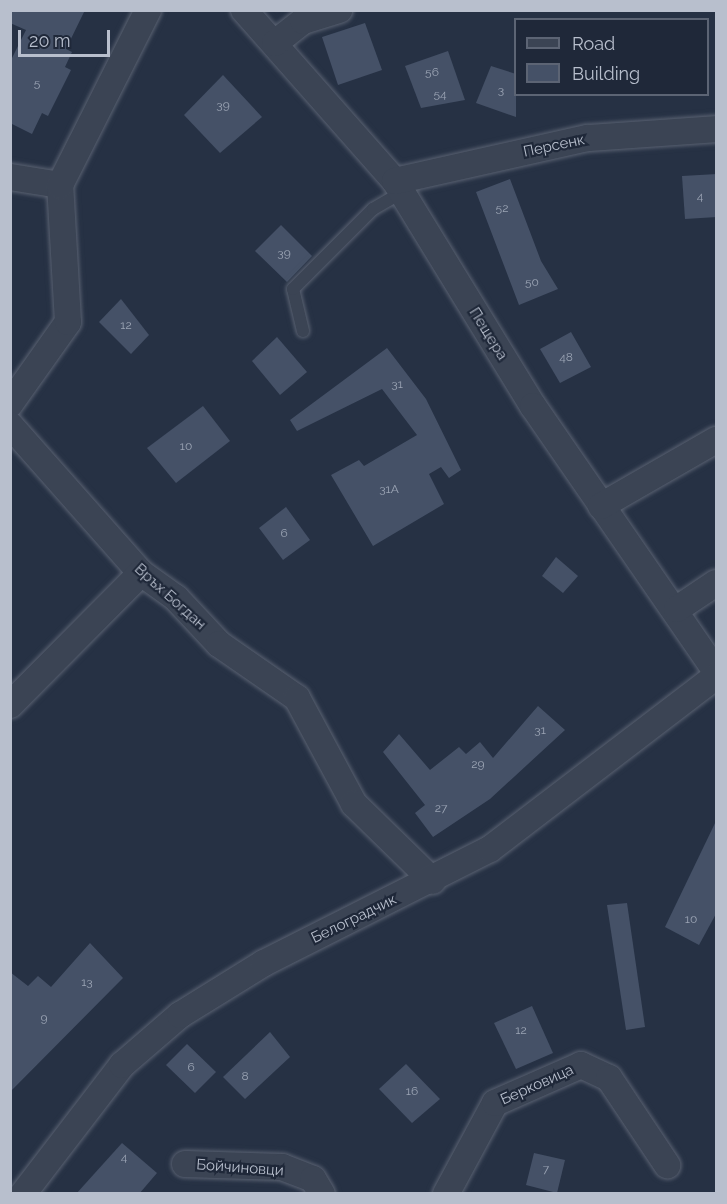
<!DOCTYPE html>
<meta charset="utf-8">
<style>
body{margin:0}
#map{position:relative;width:727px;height:1204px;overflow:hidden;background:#263144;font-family:Raleway,sans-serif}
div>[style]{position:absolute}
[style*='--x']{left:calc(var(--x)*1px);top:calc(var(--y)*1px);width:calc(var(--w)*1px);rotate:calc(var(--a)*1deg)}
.building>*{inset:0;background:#455167}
.roads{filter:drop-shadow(0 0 2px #596171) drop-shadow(0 0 2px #596171)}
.service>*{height:12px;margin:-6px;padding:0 6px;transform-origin:6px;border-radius:6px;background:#3b4454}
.minor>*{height:26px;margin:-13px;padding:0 13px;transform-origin:13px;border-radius:13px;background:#3b4454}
span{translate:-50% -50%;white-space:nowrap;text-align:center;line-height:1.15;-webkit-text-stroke:4.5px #1f2839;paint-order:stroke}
.number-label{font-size:12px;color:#9ba4b4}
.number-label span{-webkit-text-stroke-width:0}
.street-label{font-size:15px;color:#b8bfcd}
.frame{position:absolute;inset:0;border:12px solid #b8bfcd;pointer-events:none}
.legend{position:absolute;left:514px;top:18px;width:195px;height:78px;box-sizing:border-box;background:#1f2839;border:2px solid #5c6474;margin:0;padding:8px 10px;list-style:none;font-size:18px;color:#b8bfcd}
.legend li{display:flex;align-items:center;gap:12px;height:30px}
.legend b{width:30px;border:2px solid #5c6474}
.scale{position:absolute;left:18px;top:30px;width:92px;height:27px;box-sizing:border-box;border:3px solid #b8bfcd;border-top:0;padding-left:8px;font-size:18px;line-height:21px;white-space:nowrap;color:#b8bfcd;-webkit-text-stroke:4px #1f2839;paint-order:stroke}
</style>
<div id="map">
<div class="building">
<i style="clip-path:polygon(10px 10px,85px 10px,66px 49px,72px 52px,65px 67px,71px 70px,48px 116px,42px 113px,32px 134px,10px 123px,10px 62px,26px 30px,10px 23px)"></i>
<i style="clip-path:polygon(365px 23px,382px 70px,338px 85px,322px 37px)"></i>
<i style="clip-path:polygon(448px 51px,465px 100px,421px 108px,405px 66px)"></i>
<i style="clip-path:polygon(491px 66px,516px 74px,516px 117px,476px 103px)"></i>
<i style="clip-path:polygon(223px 75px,262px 117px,220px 153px,184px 115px)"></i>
<i style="clip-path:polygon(717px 174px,717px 217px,685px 219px,682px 176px)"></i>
<i style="clip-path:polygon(510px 179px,541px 261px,558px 289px,519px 305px,476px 192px)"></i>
<i style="clip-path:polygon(281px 225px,312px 256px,287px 282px,255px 251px)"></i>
<i style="clip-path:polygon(121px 299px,149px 335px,131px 354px,99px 322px)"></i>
<i style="clip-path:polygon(571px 332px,591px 367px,560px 383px,540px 349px)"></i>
<i style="clip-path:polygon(277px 337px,307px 372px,280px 395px,252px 361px)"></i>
<i style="clip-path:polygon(387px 348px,426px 399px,461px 470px,449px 478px,441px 467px,429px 474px,444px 504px,373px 546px,331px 475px,359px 460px,364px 466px,417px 435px,382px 389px,297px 431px,290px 420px)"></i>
<i style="clip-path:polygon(203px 406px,230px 441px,176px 483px,147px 448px)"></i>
<i style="clip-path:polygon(286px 507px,310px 540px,283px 560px,259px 528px)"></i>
<i style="clip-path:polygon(556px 557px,578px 576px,563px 593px,542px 576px)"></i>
<i style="clip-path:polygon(538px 706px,565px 730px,490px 799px,433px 837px,415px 813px,425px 805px,383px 752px,399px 734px,430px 770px,459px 747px,466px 754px,480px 742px,493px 758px)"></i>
<i style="clip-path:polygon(717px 819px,717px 912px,699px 945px,665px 927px)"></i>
<i style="clip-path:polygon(627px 903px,645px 1027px,626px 1030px,607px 905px)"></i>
<i style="clip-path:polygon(90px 943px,123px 978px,10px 1092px,10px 972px,28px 986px,38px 976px,51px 987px)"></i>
<i style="clip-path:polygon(532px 1006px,553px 1053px,516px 1069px,494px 1023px)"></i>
<i style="clip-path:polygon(270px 1032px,290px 1057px,245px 1099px,223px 1077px)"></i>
<i style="clip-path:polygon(187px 1044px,216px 1072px,195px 1093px,166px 1065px)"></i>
<i style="clip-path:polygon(406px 1064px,440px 1099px,412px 1123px,379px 1089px)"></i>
<i style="clip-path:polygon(122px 1143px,157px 1173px,139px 1194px,76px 1194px)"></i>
<i style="clip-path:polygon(534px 1153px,565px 1160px,557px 1193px,526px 1185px)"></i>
</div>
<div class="roads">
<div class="service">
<i style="--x:303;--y:331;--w:43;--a:-103.4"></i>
<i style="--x:293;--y:289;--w:113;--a:-45"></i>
<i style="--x:373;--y:209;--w:32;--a:-30"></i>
</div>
<div class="minor">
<i style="--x:244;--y:10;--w:228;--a:48.6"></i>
<i style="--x:395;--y:181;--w:264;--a:58.5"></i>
<i style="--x:533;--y:406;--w:322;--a:55.4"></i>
<i style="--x:275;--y:43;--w:36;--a:-38"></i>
<i style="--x:303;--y:21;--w:38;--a:-17"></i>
<i style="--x:10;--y:177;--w:51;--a:9.1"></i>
<i style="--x:395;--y:181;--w:198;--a:-12.6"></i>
<i style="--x:588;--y:138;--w:128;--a:-4"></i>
<i style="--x:10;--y:404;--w:100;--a:-54.7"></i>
<i style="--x:68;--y:322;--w:137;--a:-93.3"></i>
<i style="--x:60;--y:185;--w:196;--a:-63.3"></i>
<i style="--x:10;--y:425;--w:198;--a:48.5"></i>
<i style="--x:141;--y:573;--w:43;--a:35.5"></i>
<i style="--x:176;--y:598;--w:63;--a:46.9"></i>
<i style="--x:219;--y:644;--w:95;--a:34.7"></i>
<i style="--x:297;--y:698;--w:120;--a:61.7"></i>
<i style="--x:354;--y:804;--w:110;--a:44.3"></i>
<i style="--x:601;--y:506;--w:133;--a:-29.9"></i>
<i style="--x:677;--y:609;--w:47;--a:-33.7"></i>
<i style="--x:10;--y:705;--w:186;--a:-45.2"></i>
<i style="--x:185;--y:1164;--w:97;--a:1.8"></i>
<i style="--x:282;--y:1167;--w:33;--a:21"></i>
<i style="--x:313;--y:1179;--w:17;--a:59"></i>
<i style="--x:23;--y:1194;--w:163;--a:-52.5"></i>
<i style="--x:122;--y:1065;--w:77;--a:-40.8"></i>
<i style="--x:180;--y:1015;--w:99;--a:-31.8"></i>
<i style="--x:264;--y:963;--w:253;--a:-26.8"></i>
<i style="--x:490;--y:849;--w:285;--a:-37.4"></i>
<i style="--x:446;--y:1194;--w:103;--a:-61.7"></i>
<i style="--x:495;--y:1103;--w:94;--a:-23.8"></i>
<i style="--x:581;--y:1065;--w:31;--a:25"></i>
<i style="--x:609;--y:1078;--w:105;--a:56.3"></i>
</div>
</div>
<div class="number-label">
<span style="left:432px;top:73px">56</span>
<span style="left:37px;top:84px">5</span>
<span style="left:501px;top:91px">3</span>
<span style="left:440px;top:95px">54</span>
<span style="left:223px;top:106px">39</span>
<span style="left:700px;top:197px">4</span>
<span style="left:502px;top:209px">52</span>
<span style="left:284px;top:254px">39</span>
<span style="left:532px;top:283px">50</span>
<span style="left:126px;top:326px">12</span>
<span style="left:566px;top:358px">48</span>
<span style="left:397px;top:385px">31</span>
<span style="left:186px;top:447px">10</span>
<span style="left:389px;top:490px">31А</span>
<span style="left:284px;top:534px">6</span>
<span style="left:540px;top:731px">31</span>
<span style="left:478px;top:765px">29</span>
<span style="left:441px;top:809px">27</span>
<span style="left:691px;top:920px">10</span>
<span style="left:87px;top:983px">13</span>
<span style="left:44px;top:1019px">9</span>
<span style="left:521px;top:1031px">12</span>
<span style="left:191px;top:1068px">6</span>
<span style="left:245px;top:1077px">8</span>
<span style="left:412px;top:1092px">16</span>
<span style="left:124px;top:1158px">4</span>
<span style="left:546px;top:1170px">7</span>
</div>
<div class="street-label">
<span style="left:554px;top:146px;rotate:-12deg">Персенк</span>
<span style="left:488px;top:334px;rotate:58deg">Пещера</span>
<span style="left:170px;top:597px;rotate:42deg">Връх Богдан</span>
<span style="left:354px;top:919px;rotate:-26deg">Белоградчик</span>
<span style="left:537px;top:1085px;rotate:-24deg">Берковица</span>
<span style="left:240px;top:1168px;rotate:4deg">Бойчиновци</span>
</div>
<div class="frame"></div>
<ul class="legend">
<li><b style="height:8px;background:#3b4454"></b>Road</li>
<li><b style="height:16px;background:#455167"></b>Building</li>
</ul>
<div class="scale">20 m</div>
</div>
